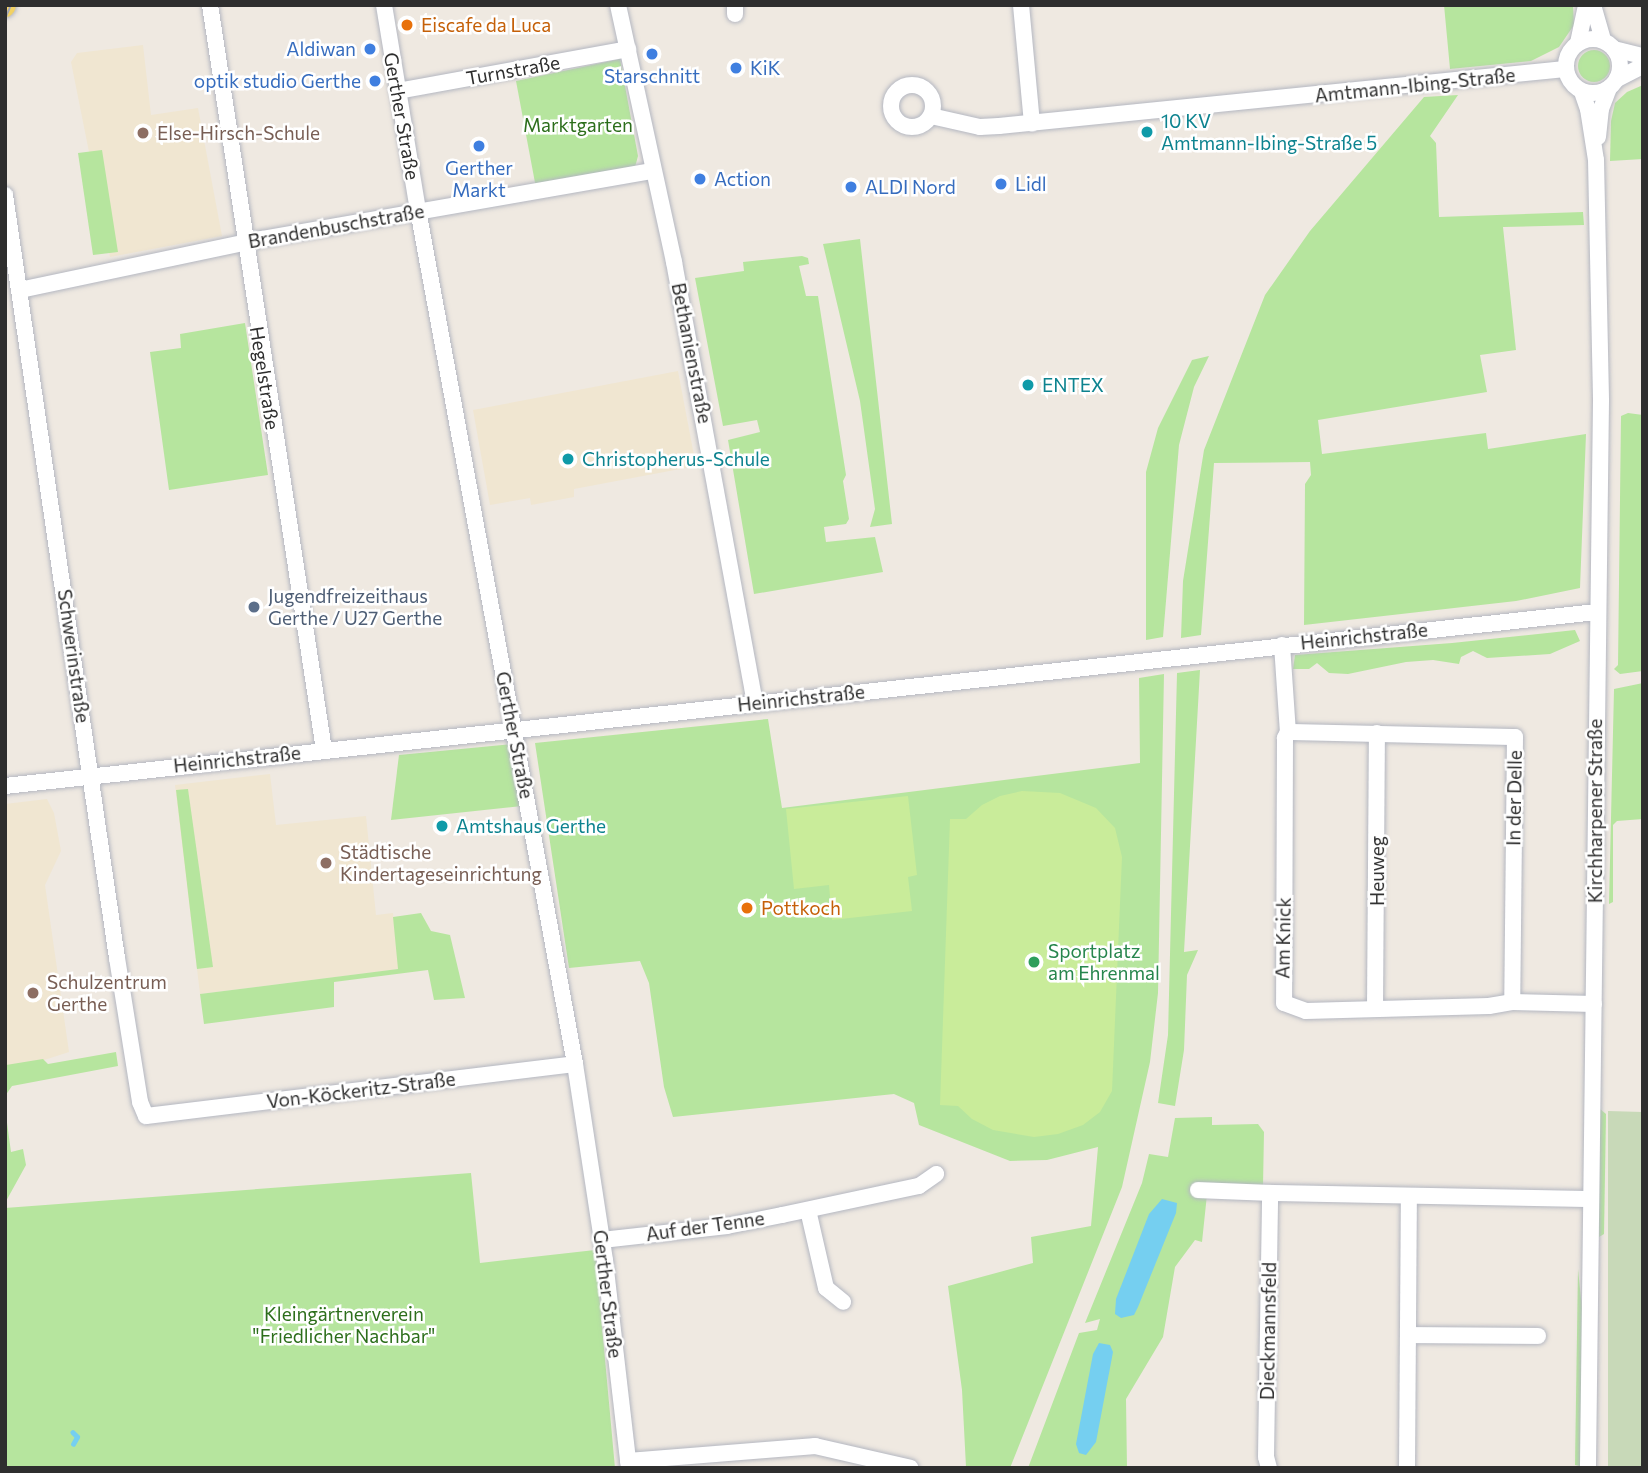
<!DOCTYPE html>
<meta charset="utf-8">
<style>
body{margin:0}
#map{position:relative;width:1648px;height:1473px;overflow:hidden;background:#efe9e1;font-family:Commissioner,sans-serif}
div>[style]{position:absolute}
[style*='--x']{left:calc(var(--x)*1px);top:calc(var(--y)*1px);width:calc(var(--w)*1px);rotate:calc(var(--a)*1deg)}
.education>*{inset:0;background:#f0e6d1}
.green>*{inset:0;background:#b6e59e}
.round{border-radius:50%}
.cemetery>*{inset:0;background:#c8d9b8}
.pitch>*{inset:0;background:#c9ec9a}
.water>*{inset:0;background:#75cff0}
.stream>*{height:4.5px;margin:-2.25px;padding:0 2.25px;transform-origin:2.25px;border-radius:2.25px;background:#75cff0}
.roads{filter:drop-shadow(0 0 2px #b4b7c1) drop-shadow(0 0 2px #b4b7c1)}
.minor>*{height:16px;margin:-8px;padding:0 8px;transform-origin:8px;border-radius:8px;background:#fff}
.minor>.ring{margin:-8px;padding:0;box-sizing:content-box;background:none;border:16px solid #fff;border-radius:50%}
.major>*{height:19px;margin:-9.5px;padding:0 9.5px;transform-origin:9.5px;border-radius:9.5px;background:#f2d163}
.tram>*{height:2px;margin:-1px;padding:0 1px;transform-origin:1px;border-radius:1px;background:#a3a6b8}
.dots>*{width:19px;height:19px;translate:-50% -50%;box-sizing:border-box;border:4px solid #fff;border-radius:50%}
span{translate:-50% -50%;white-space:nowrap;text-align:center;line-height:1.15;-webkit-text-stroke:5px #fff;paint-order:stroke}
.food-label{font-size:19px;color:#c56008}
.left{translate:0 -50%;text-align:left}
.shop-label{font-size:19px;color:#366cbe}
.right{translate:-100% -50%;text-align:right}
.street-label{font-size:19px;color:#2e2e2e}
.culture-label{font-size:19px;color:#0d838f}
.park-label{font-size:19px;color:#2c6e1b}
.education-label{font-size:19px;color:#785e54}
.service-label{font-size:19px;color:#4e5e75}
.leisure-label{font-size:19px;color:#27864d}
.frame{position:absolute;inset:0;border:7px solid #2e2e2e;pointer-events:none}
</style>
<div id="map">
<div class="education">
<i style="clip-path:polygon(143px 45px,151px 115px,198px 108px,222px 236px,110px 257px,71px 62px,77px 53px)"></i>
<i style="clip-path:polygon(678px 371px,696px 466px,574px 489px,574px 497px,531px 505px,530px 498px,490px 505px,473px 410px)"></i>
<i style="clip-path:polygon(270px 774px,276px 825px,366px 816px,376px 915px,393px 913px,399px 969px,200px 994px,175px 785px)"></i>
<i style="clip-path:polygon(47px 799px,54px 813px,61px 851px,45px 885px,69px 1052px,10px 1071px,5px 1078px,5px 804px)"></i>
</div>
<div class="green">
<i style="clip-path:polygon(1444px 5px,1573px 5px,1574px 25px,1559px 47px,1531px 61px,1450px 69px)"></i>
<i class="round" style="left:1578px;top:50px;width:32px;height:32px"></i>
<i style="clip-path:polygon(620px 59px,638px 156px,634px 171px,536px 188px,516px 81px)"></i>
<i style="clip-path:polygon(1643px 85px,1643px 159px,1610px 161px,1611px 121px,1615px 103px,1627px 92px)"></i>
<i style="clip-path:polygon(1458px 95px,1430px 136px,1436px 143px,1439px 217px,1583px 212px,1584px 225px,1503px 227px,1516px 350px,1480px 355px,1487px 392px,1318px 420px,1322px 454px,1486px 433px,1488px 449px,1586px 434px,1580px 588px,1516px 601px,1304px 625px,1305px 484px,1311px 475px,1310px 462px,1214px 463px,1201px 635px,1181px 638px,1183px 581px,1204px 450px,1265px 295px,1310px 231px,1424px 97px)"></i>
<i style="clip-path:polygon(102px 150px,118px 252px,93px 255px,78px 153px)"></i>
<i style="clip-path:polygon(860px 239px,892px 524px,870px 527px,875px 509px,860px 401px,823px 244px)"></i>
<i style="clip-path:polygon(802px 256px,808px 258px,809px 264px,799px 266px,806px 296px,818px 296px,846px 475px,843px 481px,849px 519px,846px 524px,824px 527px,826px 542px,875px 537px,883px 572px,754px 594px,728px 440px,760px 432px,757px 420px,723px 426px,695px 278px,744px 271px,743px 262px)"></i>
<i style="clip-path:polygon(245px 323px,268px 475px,169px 490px,150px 352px,181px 348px,180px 334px)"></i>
<i style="clip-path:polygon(1209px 356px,1194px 387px,1179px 445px,1163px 637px,1146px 640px,1146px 472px,1158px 428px,1192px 360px)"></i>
<i style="clip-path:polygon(1628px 413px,1643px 415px,1643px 671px,1620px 674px,1614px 669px,1618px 665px,1621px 416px)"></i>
<i style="clip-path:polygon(1575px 630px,1580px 641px,1550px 654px,1487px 658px,1473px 651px,1461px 657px,1459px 664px,1433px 660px,1406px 662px,1348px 674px,1329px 673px,1317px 663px,1309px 669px,1293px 669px,1295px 655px,1452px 643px)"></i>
<i style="clip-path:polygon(1200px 670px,1184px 952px,1198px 950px,1187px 975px,1184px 1050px,1175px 1106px,1158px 1103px,1168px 1035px,1177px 673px)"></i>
<i style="clip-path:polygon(1164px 674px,1158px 993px,1150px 1062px,1122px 1187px,1010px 1468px,966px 1467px,962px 1390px,948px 1286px,1033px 1263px,1031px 1237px,1091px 1226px,1098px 1147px,1047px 1160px,1010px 1161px,919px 1125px,914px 1103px,894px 1094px,673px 1117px,664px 1087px,649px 983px,640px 961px,569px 968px,535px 743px,768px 719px,782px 808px,1140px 763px,1139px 678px)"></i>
<i style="clip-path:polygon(1643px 683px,1643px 819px,1617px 821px,1613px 825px,1613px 902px,1609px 904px,1614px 689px)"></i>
<i style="clip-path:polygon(513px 744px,522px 806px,391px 820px,399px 755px)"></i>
<i style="clip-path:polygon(188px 789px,213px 967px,197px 969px,176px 790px)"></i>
<i style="clip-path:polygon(421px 913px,431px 931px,450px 935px,465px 998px,434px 1000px,428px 970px,334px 982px,334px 1007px,204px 1024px,200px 994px,398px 969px,393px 917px)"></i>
<i style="clip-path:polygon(116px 1052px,118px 1066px,12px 1086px,5px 1096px,6px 1065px,43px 1059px,48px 1064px)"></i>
<i style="clip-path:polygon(5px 1108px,11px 1152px,23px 1149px,26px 1165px,5px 1203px)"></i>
<i style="clip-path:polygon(1600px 1109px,1606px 1114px,1604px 1234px,1599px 1237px)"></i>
<i style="clip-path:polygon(1212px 1117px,1212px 1125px,1258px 1124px,1264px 1132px,1263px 1186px,1208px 1185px,1202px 1242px,1195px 1240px,1175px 1267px,1163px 1337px,1126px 1399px,1127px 1468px,1028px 1468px,1079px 1333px,1097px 1330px,1100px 1319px,1085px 1323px,1142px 1183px,1149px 1154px,1168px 1157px,1175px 1118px)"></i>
<i style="clip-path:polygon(471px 1173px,480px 1263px,595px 1250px,615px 1468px,5px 1468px,5px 1208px)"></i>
<i style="clip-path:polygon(1578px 1269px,1582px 1308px,1581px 1466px,1575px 1465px)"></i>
</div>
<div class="cemetery">
<i style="clip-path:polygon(1608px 1111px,1643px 1112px,1643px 1468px,1608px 1468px)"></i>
</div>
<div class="pitch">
<i style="clip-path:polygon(1022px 791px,1060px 793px,1096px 808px,1115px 828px,1122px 857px,1112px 1091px,1100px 1112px,1083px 1125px,1058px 1134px,1034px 1137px,993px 1130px,972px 1119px,958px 1106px,940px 1105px,950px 819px,966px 819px,982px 805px,1000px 796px)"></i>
<i style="clip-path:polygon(908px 796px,917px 875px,908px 877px,912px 911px,832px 920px,829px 885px,794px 889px,786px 809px)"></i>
</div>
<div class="water">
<i style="clip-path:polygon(1162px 1199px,1177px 1203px,1176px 1213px,1138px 1307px,1134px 1315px,1121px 1318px,1115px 1314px,1116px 1299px,1149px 1214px)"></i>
<i style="clip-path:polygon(1099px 1343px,1110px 1345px,1113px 1352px,1096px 1442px,1086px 1455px,1079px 1453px,1076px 1444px,1093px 1354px)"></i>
</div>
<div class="stream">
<i style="--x:73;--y:1444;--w:8;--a:-60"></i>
<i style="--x:77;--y:1437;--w:6;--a:-135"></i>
</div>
<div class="roads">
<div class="minor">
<i style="--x:210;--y:5;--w:754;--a:81.3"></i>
<i style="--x:384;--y:5;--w:208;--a:80.6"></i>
<i style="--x:418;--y:210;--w:868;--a:79.58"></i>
<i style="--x:575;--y:1064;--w:199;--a:81.3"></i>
<i style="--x:605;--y:1261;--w:208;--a:83.4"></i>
<i style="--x:618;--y:5;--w:263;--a:77.7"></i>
<i style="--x:674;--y:262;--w:447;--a:79.6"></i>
<i style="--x:735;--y:5;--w:9;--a:90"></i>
<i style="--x:1021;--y:5;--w:119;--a:84.7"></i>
<i style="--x:1593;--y:5;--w:37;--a:74"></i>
<i class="ring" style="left:1566px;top:39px;width:38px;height:38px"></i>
<i style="--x:1578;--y:43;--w:39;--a:-78"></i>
<i style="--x:1614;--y:49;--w:30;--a:14"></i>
<i style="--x:1617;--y:79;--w:29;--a:-27"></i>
<i class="ring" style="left:891px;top:85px;width:26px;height:26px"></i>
<i style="--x:398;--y:91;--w:234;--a:-10.3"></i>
<i style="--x:1582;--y:92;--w:18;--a:71"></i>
<i style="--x:1588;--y:109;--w:52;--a:81.1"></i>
<i style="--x:1596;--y:160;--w:241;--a:88.8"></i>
<i style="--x:1601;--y:401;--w:1067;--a:90.7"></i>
<i style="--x:931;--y:116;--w:50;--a:12.7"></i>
<i style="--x:980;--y:127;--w:19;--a:-3"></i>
<i style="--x:999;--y:126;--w:569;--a:-5.75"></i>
<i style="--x:1598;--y:137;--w:28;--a:-84"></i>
<i style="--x:1601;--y:109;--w:22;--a:-69"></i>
<i style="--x:5;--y:195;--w:771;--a:81.65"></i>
<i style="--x:117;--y:958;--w:146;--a:80.9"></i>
<i style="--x:140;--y:1102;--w:15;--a:67"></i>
<i style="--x:146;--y:1116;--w:432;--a:-6.9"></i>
<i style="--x:20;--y:290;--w:247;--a:-11.9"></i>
<i style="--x:262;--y:239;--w:397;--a:-9.9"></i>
<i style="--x:1282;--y:645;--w:87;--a:86.1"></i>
<i style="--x:1288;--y:732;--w:7;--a:117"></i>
<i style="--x:1285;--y:738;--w:265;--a:90.2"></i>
<i style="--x:1284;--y:1003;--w:23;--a:20"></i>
<i style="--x:1306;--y:1011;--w:183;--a:-1.6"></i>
<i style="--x:1489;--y:1006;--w:23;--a:-10"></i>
<i style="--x:1512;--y:1002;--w:82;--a:1.4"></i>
<i style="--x:1288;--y:732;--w:227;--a:1.3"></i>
<i style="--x:1515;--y:737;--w:265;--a:90.6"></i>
<i style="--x:5;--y:786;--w:1601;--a:-6.24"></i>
<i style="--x:1375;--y:1009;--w:276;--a:-89.6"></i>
<i style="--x:1198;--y:1190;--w:72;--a:2.4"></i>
<i style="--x:808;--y:1210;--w:80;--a:77"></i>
<i style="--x:826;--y:1288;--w:22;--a:39"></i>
<i style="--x:602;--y:1240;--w:126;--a:-6.4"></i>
<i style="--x:727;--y:1226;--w:56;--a:-11.3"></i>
<i style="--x:782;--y:1215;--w:140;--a:-12"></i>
<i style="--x:919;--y:1186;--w:21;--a:-35"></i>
<i style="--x:1409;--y:1335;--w:129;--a:0.4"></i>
<i style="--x:628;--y:1461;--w:188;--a:-4.6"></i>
<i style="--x:815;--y:1446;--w:98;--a:12.9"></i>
<i style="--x:1269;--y:1468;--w:11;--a:-105"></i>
<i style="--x:1266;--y:1457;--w:264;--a:-89.1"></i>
<i style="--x:1270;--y:1193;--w:321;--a:1.1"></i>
<i style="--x:1407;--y:1468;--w:272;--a:-89.6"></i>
</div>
<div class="major">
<i style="--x:5;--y:7;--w:2;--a:-63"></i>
</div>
</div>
<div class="tram">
<i style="--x:5;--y:19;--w:15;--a:-67"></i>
</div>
<div class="dots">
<i style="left:407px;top:25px;background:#e8710a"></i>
<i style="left:370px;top:49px;background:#3f7fe0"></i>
<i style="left:652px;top:54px;background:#3f7fe0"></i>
<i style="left:736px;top:68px;background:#3f7fe0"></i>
<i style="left:375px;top:81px;background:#3f7fe0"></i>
<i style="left:1147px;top:132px;background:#0f9aa8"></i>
<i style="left:143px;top:133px;background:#8d6e63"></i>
<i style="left:479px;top:146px;background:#3f7fe0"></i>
<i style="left:700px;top:179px;background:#3f7fe0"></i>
<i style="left:1001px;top:184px;background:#3f7fe0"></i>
<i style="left:851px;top:187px;background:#3f7fe0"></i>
<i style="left:1028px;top:385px;background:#0f9aa8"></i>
<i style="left:568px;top:459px;background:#0f9aa8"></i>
<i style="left:254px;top:607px;background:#5c6f8a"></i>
<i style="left:442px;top:826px;background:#0f9aa8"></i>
<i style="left:326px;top:863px;background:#8d6e63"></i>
<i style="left:747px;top:908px;background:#e8710a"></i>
<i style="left:1034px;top:962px;background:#2e9e5b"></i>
<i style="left:33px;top:993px;background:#8d6e63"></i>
</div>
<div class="food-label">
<span class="left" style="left:421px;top:25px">Eiscafe da Luca</span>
<span class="left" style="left:761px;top:908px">Pottkoch</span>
</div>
<div class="shop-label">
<span class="right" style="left:356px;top:49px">Aldiwan</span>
<span class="left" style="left:750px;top:68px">KiK</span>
<span style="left:652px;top:76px">Starschnitt</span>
<span class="right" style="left:361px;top:81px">optik studio Gerthe</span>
<span style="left:479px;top:179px">Gerther<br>Markt</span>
<span class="left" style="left:714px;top:179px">Action</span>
<span class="left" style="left:1015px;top:184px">Lidl</span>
<span class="left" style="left:865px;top:187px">ALDI Nord</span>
</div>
<div class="street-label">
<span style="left:513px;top:70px;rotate:-10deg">Turnstraße</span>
<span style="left:1415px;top:85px;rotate:-6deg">Amtmann-Ibing-Straße</span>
<span style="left:402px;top:116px;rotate:80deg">Gerther Straße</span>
<span style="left:336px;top:226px;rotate:-10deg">Brandenbuschstraße</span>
<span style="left:692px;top:353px;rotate:79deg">Bethanienstraße</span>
<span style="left:265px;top:378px;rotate:81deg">Hegelstraße</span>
<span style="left:1364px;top:636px;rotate:-6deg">Heinrichstraße</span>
<span style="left:74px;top:656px;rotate:82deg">Schwerinstraße</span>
<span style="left:801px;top:698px;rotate:-6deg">Heinrichstraße</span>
<span style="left:515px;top:735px;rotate:79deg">Gerther Straße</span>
<span style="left:237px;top:759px;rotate:-6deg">Heinrichstraße</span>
<span style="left:1514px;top:798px;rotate:-89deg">In der Delle</span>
<span style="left:1595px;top:811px;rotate:-90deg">Kirchharpener Straße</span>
<span style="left:1377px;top:871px;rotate:-90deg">Heuweg</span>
<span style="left:1283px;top:938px;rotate:-89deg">Am Knick</span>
<span style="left:361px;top:1090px;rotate:-7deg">Von-Köckeritz-Straße</span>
<span style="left:705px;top:1226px;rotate:-8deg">Auf der Tenne</span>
<span style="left:608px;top:1294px;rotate:83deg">Gerther Straße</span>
<span style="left:1268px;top:1331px;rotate:-89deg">Dieckmannsfeld</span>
</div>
<div class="culture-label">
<span class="left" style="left:1161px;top:132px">10 KV<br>Amtmann-Ibing-Straße 5</span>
<span class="left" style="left:1042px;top:385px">ENTEX</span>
<span class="left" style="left:582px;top:459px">Christopherus-Schule</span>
<span class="left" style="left:456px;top:826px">Amtshaus Gerthe</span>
</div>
<div class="park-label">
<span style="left:578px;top:125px">Marktgarten</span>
<span style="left:344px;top:1325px">Kleingärtnerverein<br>"Friedlicher Nachbar"</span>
</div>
<div class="education-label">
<span class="left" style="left:157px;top:133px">Else-Hirsch-Schule</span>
<span class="left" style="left:340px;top:863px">Städtische<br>Kindertageseinrichtung</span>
<span class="left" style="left:47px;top:993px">Schulzentrum<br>Gerthe</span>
</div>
<div class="service-label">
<span class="left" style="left:268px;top:607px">Jugendfreizeithaus<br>Gerthe / U27 Gerthe</span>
</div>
<div class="leisure-label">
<span class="left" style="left:1048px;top:962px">Sportplatz<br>am Ehrenmal</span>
</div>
<div class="frame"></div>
</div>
